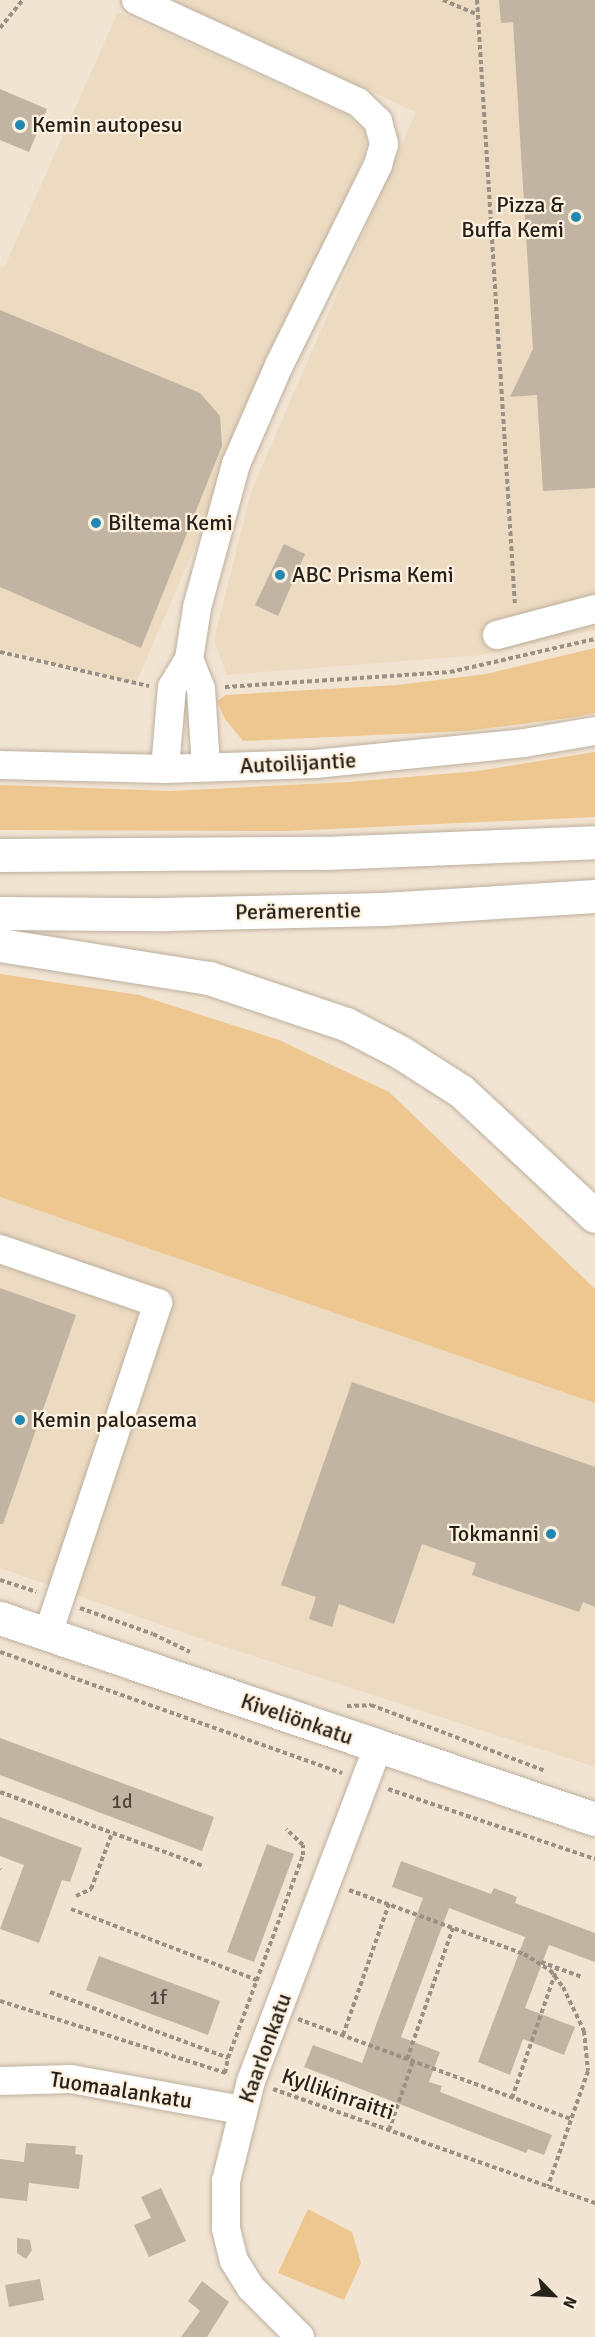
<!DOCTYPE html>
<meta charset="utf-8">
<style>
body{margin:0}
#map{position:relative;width:595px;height:2337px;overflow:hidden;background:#f2e4d2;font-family:Signika,sans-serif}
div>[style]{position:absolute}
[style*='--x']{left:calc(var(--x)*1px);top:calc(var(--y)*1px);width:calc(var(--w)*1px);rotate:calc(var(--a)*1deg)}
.built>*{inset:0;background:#ecdac1}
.green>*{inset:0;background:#eec690}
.building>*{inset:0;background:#c1b4a3}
.path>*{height:4px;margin-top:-2px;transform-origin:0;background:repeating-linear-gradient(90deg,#9a9083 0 4.5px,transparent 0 7.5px)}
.roads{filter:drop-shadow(0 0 2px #bdb09f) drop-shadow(0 0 2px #bdb09f)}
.minor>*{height:28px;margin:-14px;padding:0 14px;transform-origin:14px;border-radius:14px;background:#fff}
.major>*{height:33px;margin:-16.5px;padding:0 16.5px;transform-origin:16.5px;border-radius:16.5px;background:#fff}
.highway>*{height:33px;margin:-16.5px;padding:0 16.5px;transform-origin:16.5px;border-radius:16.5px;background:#fff}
.dots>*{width:16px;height:16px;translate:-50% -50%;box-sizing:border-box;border:3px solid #fff1df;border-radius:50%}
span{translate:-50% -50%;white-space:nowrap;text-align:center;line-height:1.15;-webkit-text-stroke:4.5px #fff1df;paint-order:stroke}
.number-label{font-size:20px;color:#4d463c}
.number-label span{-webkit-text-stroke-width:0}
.poi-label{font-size:22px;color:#26211a}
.left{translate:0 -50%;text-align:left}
.right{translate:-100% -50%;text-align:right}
.street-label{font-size:22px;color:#26211a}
.north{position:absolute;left:523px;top:2265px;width:60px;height:60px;-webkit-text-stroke:4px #fff1df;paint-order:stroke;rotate:114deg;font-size:16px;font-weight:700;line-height:24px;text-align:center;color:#26211a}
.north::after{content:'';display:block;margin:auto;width:21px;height:27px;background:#26211a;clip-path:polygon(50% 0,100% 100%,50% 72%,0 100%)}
</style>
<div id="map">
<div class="built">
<i style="clip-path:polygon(172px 0,595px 0,595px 630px,480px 655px,227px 675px,214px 640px,251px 492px,416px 112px)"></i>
<i style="clip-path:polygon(118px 12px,347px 115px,366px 133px,365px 154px,136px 683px,0 649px,0 267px,4px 268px)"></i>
<i style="clip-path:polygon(0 1197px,595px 1403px,595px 1767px,210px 1642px,0 1568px)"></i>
</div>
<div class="green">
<i style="clip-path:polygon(595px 648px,595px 713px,576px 717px,466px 731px,243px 741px,225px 719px,217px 701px,226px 695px,397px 685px,486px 674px)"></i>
<i style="clip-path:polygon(595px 752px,595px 817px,287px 831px,0 830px,0 785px,171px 791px,349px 782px,478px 771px)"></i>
<i style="clip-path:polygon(0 974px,139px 995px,279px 1040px,389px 1092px,595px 1289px,595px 1403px,0 1197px)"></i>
<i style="clip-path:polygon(308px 2209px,352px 2232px,361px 2263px,344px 2300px,278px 2273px)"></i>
</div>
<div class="building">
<i style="clip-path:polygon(499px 0,595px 0,595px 488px,543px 491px,537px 395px,510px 397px,533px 349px,513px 22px,501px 23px)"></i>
<i style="clip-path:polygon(0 89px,47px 109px,29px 152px,0 140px)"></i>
<i style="clip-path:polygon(0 310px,200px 393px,220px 416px,222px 446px,141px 648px,0 587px)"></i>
<i style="clip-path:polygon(284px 544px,305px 554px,278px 616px,255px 605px)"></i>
<i style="clip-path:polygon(0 1288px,76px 1315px,3px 1524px,0 1524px)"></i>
<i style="clip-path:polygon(352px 1382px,595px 1467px,595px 1607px,583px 1602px,579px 1612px,472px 1575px,476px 1563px,422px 1544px,394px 1624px,339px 1604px,332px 1627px,309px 1619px,316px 1597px,281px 1585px)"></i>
<i style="clip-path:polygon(0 1738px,214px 1817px,202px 1851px,0 1775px)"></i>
<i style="clip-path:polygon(0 1817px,82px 1848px,70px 1882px,62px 1880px,39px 1943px,0 1929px,24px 1865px,0 1856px)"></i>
<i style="clip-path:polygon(267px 1844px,294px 1854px,254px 1962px,227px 1952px)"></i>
<i style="clip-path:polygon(401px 1861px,491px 1894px,494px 1888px,517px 1897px,515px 1903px,595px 1933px,595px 1962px,549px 1945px,525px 2008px,575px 2027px,564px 2055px,523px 2039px,510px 2075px,478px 2062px,525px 1937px,449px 1908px,401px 2037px,440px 2052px,429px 2082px,442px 2086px,440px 2092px,552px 2135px,544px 2155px,528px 2149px,526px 2153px,304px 2067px,313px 2045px,362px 2063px,423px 1898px,392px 1887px)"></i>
<i style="clip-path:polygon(99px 1956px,220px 2001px,208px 2035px,86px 1990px)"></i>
<i style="clip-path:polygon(26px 2143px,76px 2146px,75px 2154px,83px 2155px,79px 2189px,29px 2183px,27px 2201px,0 2198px,0 2159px,24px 2162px)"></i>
<i style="clip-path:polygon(161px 2188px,186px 2241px,149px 2257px,134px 2225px,151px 2218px,141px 2197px)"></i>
<i style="clip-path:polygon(17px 2238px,30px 2240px,32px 2250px,26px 2259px,17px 2253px)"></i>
<i style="clip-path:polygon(40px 2279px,44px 2300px,9px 2307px,5px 2285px)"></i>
<i style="clip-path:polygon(202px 2281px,229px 2302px,207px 2337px,181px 2337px,200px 2311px,188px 2301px)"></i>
</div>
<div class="path">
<i style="--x:443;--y:0;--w:38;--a:23"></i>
<i style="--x:477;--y:0;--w:607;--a:86.41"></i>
<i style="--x:0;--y:28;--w:36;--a:-51"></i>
<i style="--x:0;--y:652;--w:153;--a:12.9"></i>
<i style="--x:225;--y:687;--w:225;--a:-3.8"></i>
<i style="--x:450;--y:672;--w:149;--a:-12.8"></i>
<i style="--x:0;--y:1580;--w:38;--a:18"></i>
<i style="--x:80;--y:1608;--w:77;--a:19.6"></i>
<i style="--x:153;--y:1634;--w:41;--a:25.9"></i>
<i style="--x:0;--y:1652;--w:363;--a:19.5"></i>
<i style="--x:347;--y:1706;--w:24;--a:-2"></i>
<i style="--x:371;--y:1705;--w:187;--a:20.7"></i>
<i style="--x:388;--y:1789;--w:219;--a:18.7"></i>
<i style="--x:0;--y:1792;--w:216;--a:20"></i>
<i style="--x:0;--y:1869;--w:1;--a:45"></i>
<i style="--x:349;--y:1890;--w:186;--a:20.1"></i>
<i style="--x:524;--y:1954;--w:31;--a:32"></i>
<i style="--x:550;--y:1970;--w:21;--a:53"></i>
<i style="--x:563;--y:1987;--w:49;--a:64.5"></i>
<i style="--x:584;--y:2031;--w:40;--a:84.3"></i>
<i style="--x:588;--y:2071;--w:122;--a:109.2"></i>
<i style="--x:76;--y:1896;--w:17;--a:-25"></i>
<i style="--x:91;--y:1889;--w:60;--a:-69.4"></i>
<i style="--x:71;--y:1909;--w:199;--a:20.9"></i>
<i style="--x:541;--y:1962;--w:44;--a:20.1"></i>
<i style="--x:50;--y:1992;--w:190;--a:20.3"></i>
<i style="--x:228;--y:2058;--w:216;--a:-69.7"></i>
<i style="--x:303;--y:1855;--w:10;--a:-90"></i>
<i style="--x:303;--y:1845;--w:23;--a:-137"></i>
<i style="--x:0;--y:2001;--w:240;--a:17.7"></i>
<i style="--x:298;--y:2019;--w:291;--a:20.1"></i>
<i style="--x:343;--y:2035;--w:139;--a:-70.7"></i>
<i style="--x:407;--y:2059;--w:139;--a:-70.7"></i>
<i style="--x:225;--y:2073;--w:15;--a:-79"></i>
<i style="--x:273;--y:2089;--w:342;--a:19.5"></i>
<i style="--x:512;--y:2098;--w:138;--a:-70.9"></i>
<i style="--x:389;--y:2130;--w:73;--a:-70.8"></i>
</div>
<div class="roads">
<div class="minor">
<i style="--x:136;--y:0;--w:244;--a:24.7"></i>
<i style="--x:358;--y:102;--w:28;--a:44"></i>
<i style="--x:378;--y:121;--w:24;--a:75"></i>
<i style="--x:384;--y:144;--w:22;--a:106"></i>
<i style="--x:378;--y:165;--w:221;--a:116.3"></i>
<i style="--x:280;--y:363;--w:110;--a:113.5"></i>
<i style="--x:236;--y:464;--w:149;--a:105.2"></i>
<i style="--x:197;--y:608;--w:52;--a:98.9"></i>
<i style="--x:189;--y:659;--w:33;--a:121"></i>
<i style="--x:172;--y:687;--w:82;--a:94.9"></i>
<i style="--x:497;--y:635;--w:101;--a:-14.9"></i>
<i style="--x:189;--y:659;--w:32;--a:68"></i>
<i style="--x:201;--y:689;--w:78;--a:86.3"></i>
<i style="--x:0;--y:765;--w:165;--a:1.4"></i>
<i style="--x:165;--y:769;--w:150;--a:-1.9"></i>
<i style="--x:315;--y:764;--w:210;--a:-5.7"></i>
<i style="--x:524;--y:743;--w:72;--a:-9.6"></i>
<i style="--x:0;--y:1249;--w:167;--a:18.9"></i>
<i style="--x:158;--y:1303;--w:349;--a:108.4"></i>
<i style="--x:0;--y:2081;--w:71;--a:-1.6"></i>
<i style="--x:71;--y:2079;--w:174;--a:10.3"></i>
<i style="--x:300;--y:2337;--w:69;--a:-135"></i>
<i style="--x:251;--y:2288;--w:32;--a:-122"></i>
<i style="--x:234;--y:2261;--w:34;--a:-104"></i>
<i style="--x:226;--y:2228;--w:47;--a:-90"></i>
<i style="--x:226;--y:2181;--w:103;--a:-76"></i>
<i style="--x:251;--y:2081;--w:358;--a:-69.2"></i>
</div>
<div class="major">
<i style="--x:0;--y:1618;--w:628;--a:18.67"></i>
</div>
<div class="highway">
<i style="--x:0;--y:855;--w:325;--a:-0.4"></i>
<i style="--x:325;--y:853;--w:270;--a:-2.3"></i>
<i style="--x:0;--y:913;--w:163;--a:0.4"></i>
<i style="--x:163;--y:914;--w:220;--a:-1.3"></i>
<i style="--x:383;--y:909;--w:212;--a:-3.5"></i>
<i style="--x:0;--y:945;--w:212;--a:9"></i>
<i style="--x:209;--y:978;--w:145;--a:18.6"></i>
<i style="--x:346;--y:1024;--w:61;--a:27.4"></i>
<i style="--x:400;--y:1052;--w:72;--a:32.6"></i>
<i style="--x:461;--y:1091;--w:183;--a:43"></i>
</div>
</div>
<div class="dots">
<i style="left:20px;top:125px;background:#2088b1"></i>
<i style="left:576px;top:217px;background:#2088b1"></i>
<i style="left:96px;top:523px;background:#2088b1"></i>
<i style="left:280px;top:575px;background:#2088b1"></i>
<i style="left:20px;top:1420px;background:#2088b1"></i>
<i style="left:551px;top:1534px;background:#2088b1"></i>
</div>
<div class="number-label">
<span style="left:122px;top:1801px">1d</span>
<span style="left:158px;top:1997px">1f</span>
</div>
<div class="poi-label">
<span class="left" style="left:32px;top:125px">Kemin autopesu</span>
<span class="right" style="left:564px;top:217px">Pizza &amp;<br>Buffa Kemi</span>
<span class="left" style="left:108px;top:523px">Biltema Kemi</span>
<span class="left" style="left:292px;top:575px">ABC Prisma Kemi</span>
<span class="left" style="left:32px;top:1420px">Kemin paloasema</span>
<span class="right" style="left:539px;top:1534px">Tokmanni</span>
</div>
<div class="street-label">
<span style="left:298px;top:763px;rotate:-3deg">Autoilijantie</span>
<span style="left:298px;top:911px;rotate:-1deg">Perämerentie</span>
<span style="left:297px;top:1719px;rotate:19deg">Kiveliönkatu</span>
<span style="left:265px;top:2048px;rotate:-70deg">Kaarlonkatu</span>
<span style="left:121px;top:2090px;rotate:9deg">Tuomaalankatu</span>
<span style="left:338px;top:2094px;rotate:19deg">Kyllikinraitti</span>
</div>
<div class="north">N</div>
</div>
